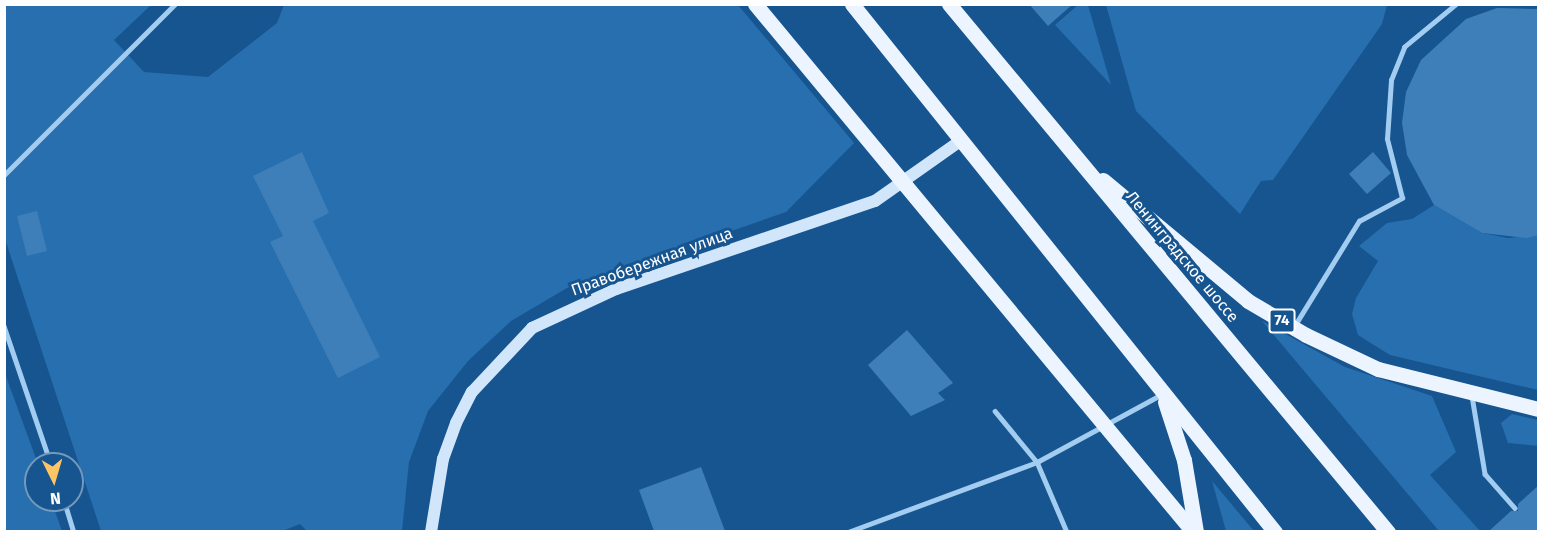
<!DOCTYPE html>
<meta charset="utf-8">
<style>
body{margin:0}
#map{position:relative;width:1543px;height:536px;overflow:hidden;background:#165590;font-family:"Fira Sans",sans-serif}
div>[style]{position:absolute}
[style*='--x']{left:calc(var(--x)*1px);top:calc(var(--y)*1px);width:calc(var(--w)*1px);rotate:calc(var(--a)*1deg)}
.green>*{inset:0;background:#286faf}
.building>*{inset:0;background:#3e7fb9}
.lane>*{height:4.5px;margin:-2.25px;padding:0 2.25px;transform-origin:2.25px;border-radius:2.25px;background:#a2ccf0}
.secondary>*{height:12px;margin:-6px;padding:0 6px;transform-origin:6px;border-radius:6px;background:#d1e6fb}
.primary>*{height:15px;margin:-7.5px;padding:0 7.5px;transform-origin:7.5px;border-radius:7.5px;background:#ecf5ff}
.primary-bridge>*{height:15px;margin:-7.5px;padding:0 7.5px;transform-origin:7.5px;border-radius:7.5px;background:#ecf5ff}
span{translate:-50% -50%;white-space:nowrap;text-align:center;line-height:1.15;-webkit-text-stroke:6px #165590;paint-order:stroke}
.shield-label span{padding:2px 4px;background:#165590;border:2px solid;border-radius:4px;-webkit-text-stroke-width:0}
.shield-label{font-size:15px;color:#fff;font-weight:700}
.street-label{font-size:16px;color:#fff}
.frame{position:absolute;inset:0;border:6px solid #fff;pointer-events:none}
.north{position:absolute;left:24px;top:452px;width:60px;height:60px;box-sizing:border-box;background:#165590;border:2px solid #7399bc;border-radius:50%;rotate:175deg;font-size:16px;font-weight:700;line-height:24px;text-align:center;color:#fff}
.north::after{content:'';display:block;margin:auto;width:21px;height:27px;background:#ffc562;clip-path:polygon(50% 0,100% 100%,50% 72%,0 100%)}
</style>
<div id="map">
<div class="green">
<i style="clip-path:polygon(4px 5px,151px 5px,114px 40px,144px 72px,208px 77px,277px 23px,284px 5px,738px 5px,854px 143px,786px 212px,567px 288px,511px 321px,468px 361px,428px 411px,409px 462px,402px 531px,307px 531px,300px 524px,280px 532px,101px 531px,5px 239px)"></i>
<i style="clip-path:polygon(1078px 5px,1088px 5px,1111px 85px,1055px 25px)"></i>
<i style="clip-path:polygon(1106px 5px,1106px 4px,1387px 5px,1382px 24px,1273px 180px,1261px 181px,1240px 214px,1136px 111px)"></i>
<i style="clip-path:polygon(1434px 205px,1482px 233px,1508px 238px,1538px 235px,1538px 390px,1390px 355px,1358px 335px,1352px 314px,1356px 298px,1378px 261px,1359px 246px,1387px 223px,1412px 219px)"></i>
<i style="clip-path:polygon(1262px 321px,1345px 367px,1432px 396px,1456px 452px,1430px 475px,1480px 531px,1439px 531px)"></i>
<i style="clip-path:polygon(4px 371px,38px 464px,36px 500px,51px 500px,62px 531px,5px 531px)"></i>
<i style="clip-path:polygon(1512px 414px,1538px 420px,1538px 446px,1508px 443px,1501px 423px)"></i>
<i style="clip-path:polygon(1212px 481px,1254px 531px,1226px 531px)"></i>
</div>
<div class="building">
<i style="clip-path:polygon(1029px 4px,1073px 4px,1048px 26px)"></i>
<i style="clip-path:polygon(1497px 8px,1539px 9px,1539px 235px,1527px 238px,1482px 233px,1434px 205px,1407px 155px,1402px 123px,1406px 92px,1421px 60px,1466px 19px)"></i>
<i style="clip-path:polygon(302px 152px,329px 213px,313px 221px,380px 357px,338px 378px,270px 242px,283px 236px,253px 176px)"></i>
<i style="clip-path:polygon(1373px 152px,1391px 173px,1367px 194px,1349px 174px)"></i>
<i style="clip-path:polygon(37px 211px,47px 251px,27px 256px,17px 216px)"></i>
<i style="clip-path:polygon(907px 330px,953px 383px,938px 393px,945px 400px,911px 416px,868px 365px)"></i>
<i style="clip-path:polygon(701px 467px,725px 531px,654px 531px,639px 490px)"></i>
<i style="clip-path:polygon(1539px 485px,1539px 531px,1489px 531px,1511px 511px,1518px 511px,1518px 504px)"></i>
</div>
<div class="lane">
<i style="--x:4;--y:175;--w:242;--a:-45"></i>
<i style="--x:1295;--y:325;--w:122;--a:-58.4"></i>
<i style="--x:1359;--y:221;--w:49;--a:-28.1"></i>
<i style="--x:1402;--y:198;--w:61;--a:-104.3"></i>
<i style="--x:1387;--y:139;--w:59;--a:-86.1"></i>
<i style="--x:1391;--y:80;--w:35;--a:-68"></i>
<i style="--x:1404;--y:47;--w:67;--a:-39.6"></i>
<i style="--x:4;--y:326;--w:146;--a:71.2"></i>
<i style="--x:1472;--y:396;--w:79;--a:80.5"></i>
<i style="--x:1485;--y:474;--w:45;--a:48.6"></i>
<i style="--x:995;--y:411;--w:66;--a:50.5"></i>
<i style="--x:1037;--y:462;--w:76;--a:66.8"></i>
<i style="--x:64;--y:500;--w:34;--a:73"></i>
<i style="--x:848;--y:532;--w:202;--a:-20.3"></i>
<i style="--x:1037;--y:462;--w:142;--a:-28.5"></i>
</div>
<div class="secondary">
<i style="--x:431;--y:532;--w:74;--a:-80.7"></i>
<i style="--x:443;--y:459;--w:38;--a:-70"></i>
<i style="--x:456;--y:423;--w:35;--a:-63"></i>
<i style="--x:472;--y:392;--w:88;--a:-46.8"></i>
<i style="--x:532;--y:328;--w:93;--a:-24.9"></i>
<i style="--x:616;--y:289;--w:274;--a:-18.8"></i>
<i style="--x:875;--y:201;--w:104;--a:-35.2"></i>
</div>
<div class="primary">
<i style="--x:852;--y:4;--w:677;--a:51.3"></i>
<i style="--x:949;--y:4;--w:687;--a:50.26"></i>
<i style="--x:1103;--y:180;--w:189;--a:39.8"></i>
<i style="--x:1248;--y:301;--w:67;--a:30.4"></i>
<i style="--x:1306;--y:335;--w:80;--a:25.3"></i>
<i style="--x:1378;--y:369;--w:165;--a:14"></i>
<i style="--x:1165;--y:402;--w:61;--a:71.9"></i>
<i style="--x:1184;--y:460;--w:73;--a:80.5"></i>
</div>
<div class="primary-bridge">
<i style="--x:755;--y:4;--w:680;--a:50.31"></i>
</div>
<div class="shield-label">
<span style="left:1282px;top:321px">74</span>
</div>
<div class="street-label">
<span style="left:1182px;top:257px;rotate:50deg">Ленинградское шоссе</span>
<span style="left:652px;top:262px;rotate:-20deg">Правобережная улица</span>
</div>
<div class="frame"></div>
<div class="north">N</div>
</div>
